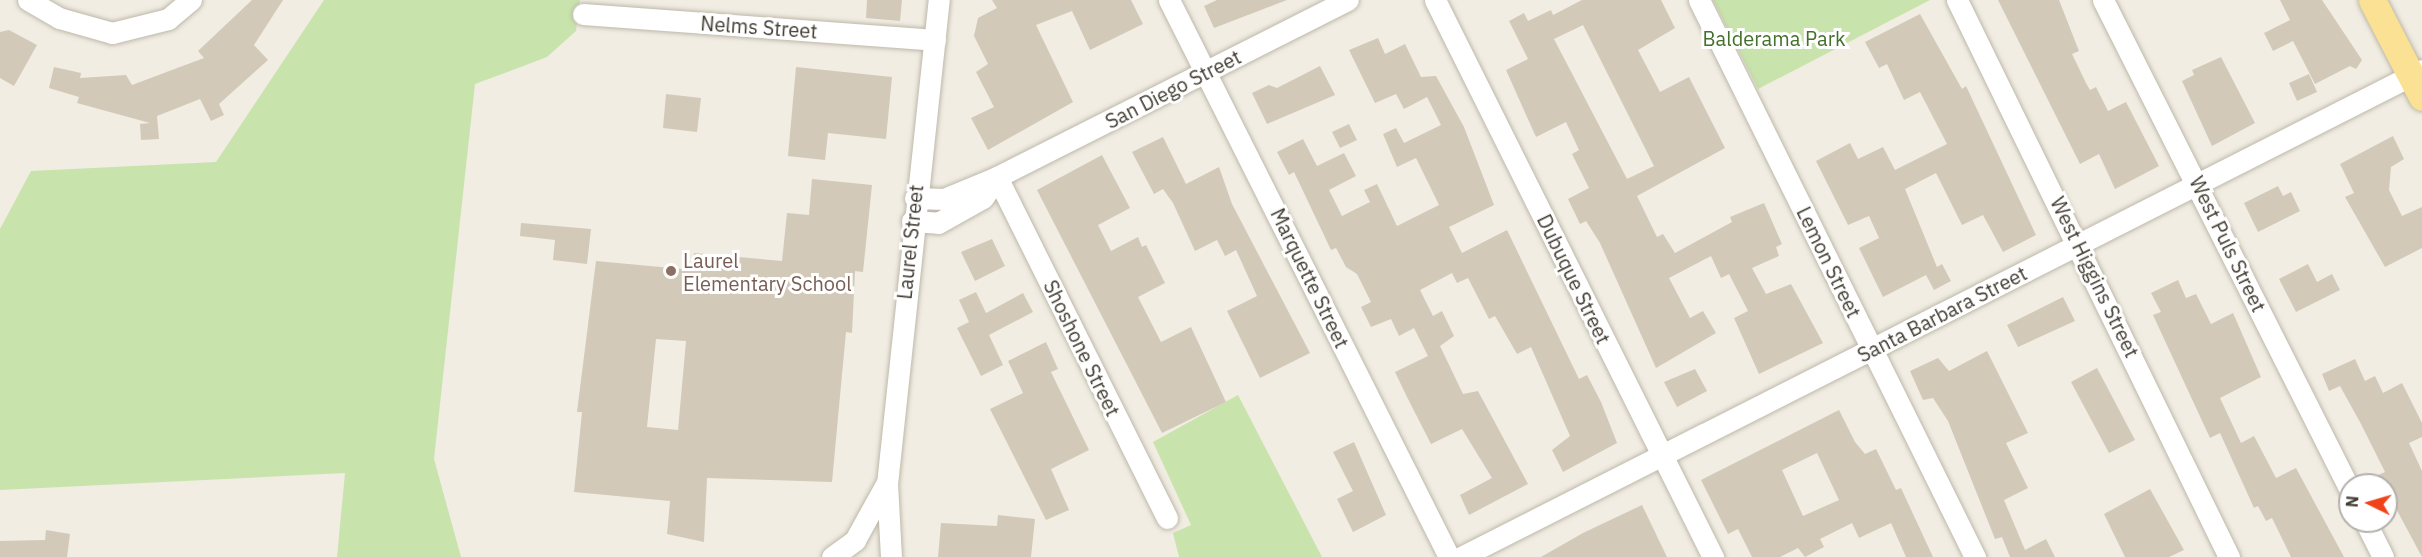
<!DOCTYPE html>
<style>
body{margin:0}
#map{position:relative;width:2422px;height:557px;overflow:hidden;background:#f1ede3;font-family:"IBM Plex Sans",sans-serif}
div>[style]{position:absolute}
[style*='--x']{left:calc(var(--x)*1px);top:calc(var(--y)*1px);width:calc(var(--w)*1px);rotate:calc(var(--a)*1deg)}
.green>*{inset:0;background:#c8e4ac}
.building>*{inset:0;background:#d2c9b9}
.roads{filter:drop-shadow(0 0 2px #beb8a9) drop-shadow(0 0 2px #beb8a9)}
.minor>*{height:21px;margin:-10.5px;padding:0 10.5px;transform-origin:10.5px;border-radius:10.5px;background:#fff}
.major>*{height:27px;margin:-13.5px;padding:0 13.5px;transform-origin:13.5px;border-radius:13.5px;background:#fae193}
.dots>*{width:16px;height:16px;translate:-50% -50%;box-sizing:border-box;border:3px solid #fff;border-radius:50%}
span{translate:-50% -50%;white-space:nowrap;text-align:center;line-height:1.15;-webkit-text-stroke:6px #fff;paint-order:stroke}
.street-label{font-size:20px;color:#423d33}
.park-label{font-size:20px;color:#42702a}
.education-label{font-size:20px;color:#785e54}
.left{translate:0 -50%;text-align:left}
.north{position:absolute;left:2338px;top:473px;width:60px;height:60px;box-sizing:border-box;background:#fff;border:2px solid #b3b1ad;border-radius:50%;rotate:275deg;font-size:16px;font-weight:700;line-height:24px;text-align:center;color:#423d33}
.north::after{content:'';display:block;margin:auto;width:21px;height:27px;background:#f1431a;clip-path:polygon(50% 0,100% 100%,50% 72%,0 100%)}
</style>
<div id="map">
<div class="green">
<i style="clip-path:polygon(324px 0,580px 0,576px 31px,547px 57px,475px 84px,434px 459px,461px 557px,337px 557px,345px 473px,0 490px,0 229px,31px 171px,216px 162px)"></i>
<i style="clip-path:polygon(1713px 0,1930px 0,1758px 89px)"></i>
<i style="clip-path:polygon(1238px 395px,1322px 557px,1179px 557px,1173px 533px,1191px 525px,1153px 442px)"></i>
</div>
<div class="building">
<i style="clip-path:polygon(252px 0,283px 0,254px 45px,268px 60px,219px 104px,224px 115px,211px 121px,200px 99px,157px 116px,159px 139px,141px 140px,140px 124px,150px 123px,77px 103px,79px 97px,49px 88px,54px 67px,81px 73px,80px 78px,126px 75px,132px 85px,204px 58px,198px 51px)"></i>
<i style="clip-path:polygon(867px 0,902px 0,900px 21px,866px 18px)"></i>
<i style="clip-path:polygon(992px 0,1131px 0,1143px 24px,1090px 50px,1072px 11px,1036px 25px,1073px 102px,988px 150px,971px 118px,994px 107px,976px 72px,988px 64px,974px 36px,978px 18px,997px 8px)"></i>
<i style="clip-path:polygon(1217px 0,1287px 0,1214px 28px,1204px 6px)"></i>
<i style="clip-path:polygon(evenodd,1582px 0,1661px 0,1675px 28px,1638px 50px,1660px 92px,1689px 77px,1725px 148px,1637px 196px,1657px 237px,1663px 234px,1675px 253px,1732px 222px,1730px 217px,1764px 203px,1782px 244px,1776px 247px,1779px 256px,1752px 268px,1766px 294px,1791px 284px,1823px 343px,1759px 374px,1734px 318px,1748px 311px,1729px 274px,1721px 278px,1711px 256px,1669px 278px,1690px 318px,1703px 311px,1716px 333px,1656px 368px,1600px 243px,1586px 221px,1580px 224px,1568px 199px,1589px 188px,1572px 154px,1579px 150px,1566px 122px,1536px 137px,1506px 70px,1528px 59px,1509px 21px,1524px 13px,1528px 21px,1551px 10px,1553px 15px,1582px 0,1583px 25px,1654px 166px,1627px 179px,1554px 39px,1583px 25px)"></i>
<i style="clip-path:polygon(1998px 0,2059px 0,2079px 51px,2072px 54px,2086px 83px,2090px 90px,2096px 87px,2108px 111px,2126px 102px,2159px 166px,2115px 189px,2099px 154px,2080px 164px)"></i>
<i style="clip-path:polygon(2280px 0,2322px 0,2362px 60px,2356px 69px,2350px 66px,2315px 84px,2293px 41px,2273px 51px,2264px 33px,2290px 20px)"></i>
<i style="clip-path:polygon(1920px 14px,1962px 89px,1966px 86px,2036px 235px,2003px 252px,1983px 215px,1962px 225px,1936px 173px,1905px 189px,1937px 267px,1942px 264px,1951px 281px,1934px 290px,1926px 275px,1883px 297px,1859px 248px,1879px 238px,1869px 216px,1848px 225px,1816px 161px,1850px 143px,1858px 159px,1883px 147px,1895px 170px,1947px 144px,1920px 92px,1904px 100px,1887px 64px,1879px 68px,1865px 42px)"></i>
<i style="clip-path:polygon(9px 30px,37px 45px,14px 86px,0 78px,0 32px)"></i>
<i style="clip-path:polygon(1378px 38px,1385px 54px,1405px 44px,1421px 77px,1436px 76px,1464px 127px,1494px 205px,1449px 227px,1462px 253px,1507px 230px,1579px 379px,1587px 375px,1601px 402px,1617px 443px,1563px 472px,1552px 450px,1570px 436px,1531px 347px,1517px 354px,1495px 316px,1489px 319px,1468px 278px,1457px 283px,1452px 273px,1420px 290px,1433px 316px,1442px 311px,1454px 336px,1440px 346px,1463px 394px,1478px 391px,1528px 484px,1469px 515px,1460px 495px,1492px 478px,1462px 429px,1431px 444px,1408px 399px,1395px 372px,1428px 356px,1414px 328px,1399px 336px,1391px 319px,1371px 327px,1361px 307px,1371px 302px,1357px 274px,1346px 267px,1336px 248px,1331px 250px,1294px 172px,1289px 175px,1277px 152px,1303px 139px,1317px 166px,1344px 153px,1356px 176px,1329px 190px,1342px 216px,1370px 202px,1364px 190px,1377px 184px,1397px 226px,1439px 205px,1416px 158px,1397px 167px,1383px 134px,1396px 128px,1404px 143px,1441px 125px,1427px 97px,1404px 109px,1396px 94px,1375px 103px,1349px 50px)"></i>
<i style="clip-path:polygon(2221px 57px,2255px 123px,2212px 146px,2182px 81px,2194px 75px,2192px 70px)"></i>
<i style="clip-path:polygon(1320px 66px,1335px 95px,1267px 124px,1252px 93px,1269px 85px,1277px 88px)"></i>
<i style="clip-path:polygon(796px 67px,892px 77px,886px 139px,828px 133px,825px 160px,788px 156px)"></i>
<i style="clip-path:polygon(2309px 74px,2317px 92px,2297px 101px,2289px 83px)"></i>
<i style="clip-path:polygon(666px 94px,701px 98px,697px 132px,663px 128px)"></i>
<i style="clip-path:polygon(1349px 124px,1357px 140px,1340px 148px,1332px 132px)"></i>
<i style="clip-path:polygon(2393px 136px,2404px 159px,2391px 167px,2389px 190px,2402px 216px,2422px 207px,2422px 248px,2385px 267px,2345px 197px,2354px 193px,2340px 164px)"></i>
<i style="clip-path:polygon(1163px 137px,1186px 184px,1219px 167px,1232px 204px,1310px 353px,1260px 378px,1227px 311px,1257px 296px,1236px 250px,1225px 256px,1217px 240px,1195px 251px,1173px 203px,1163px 189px,1154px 194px,1132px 152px)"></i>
<i style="clip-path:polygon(1102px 155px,1130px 208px,1098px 225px,1111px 251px,1138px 237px,1142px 247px,1146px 245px,1165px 283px,1138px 297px,1161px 342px,1191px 327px,1226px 402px,1162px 433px,1037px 190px)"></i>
<i style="clip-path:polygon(evenodd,812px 179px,872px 185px,863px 272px,855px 271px,852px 333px,846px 332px,832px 482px,707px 478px,704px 542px,667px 534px,670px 501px,574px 492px,582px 412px,577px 412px,596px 261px,693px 270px,694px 253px,782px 261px,787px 213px,809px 215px,812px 179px,656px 339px,686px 341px,678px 430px,647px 427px,656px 339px)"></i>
<i style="clip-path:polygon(2278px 186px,2283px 196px,2291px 192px,2300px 211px,2258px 232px,2244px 203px)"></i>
<i style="clip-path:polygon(521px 223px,591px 229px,587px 264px,553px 260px,555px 240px,520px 236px)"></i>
<i style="clip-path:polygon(992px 239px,1005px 266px,975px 281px,961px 252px)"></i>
<i style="clip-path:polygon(2308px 264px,2317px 282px,2332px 274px,2340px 290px,2296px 312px,2279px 279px)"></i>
<i style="clip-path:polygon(2178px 280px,2186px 298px,2196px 294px,2211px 324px,2233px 313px,2261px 377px,2220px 398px,2241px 443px,2254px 436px,2276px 478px,2296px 468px,2344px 557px,2291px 557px,2272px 518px,2266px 521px,2258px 506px,2254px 508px,2220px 433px,2210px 438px,2153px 315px,2161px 312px,2151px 293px)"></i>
<i style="clip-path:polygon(976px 292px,986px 313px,1023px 293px,1033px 312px,989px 335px,1003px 365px,981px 376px,957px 328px,969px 322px,959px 300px)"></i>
<i style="clip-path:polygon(2063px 297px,2075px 321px,2018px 347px,2007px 325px)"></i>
<i style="clip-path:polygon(1046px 342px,1058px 369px,1051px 372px,1089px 450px,1051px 469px,1069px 510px,1046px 520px,990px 409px,1023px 393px,1008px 361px)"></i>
<i style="clip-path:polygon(1987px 351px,2028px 433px,2006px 443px,2028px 488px,2004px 500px,2025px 550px,2046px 539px,2055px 557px,2010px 557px,2002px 537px,1995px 539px,1948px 421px,1933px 398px,1923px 400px,1910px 371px,1938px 358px,1949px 371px)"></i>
<i style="clip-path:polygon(2355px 359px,2365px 381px,2375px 376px,2383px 393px,2402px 383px,2422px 423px,2422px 437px,2409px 443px,2422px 471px,2422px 557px,2378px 475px,2385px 472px,2361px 424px,2340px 386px,2329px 391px,2322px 374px)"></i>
<i style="clip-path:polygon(2097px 368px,2135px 440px,2109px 453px,2071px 382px)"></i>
<i style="clip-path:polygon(1695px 369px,1707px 391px,1677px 407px,1664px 382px)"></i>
<i style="clip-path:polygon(evenodd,1839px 410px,1855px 442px,1865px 454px,1876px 449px,1896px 490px,1901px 488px,1933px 557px,1906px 557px,1891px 523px,1859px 538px,1852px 523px,1820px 539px,1824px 547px,1805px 557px,1798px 548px,1780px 557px,1752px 557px,1738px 529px,1728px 534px,1701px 480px,1839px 410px,1817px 453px,1839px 500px,1803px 516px,1782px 470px,1817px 453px)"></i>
<i style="clip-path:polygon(1354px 442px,1386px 515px,1353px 532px,1337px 499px,1353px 491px,1333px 452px)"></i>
<i style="clip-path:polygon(2150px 489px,2184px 550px,2169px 557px,2125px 557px,2104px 514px)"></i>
<i style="clip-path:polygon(1642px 505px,1667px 557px,1541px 557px,1583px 533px)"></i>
<i style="clip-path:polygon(998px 515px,1035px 519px,1031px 557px,938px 557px,941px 523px,997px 526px)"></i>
<i style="clip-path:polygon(46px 530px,70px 534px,67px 557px,0 557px,0 541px,45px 540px)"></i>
</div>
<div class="roads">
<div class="minor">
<i style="--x:28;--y:0;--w:36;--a:30"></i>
<i style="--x:59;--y:18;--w:55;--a:15.8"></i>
<i style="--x:112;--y:33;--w:58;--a:-14"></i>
<i style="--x:168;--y:19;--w:30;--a:-40"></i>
<i style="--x:1169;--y:0;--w:623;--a:63.31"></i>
<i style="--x:1435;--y:0;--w:623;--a:63.48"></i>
<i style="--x:1699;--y:0;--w:622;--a:63.64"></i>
<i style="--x:1957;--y:0;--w:620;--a:63.97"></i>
<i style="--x:2103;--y:0;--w:549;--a:63.25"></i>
<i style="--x:583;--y:14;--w:353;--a:4.2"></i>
<i style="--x:997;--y:177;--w:381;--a:63.5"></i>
<i style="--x:915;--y:198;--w:29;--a:2"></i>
<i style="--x:944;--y:199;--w:57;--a:-22.5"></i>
<i style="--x:997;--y:177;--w:393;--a:-26.8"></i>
<i style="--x:912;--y:221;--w:26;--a:4"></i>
<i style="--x:938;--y:223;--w:51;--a:-29.1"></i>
<i style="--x:983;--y:198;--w:25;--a:-56"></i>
<i style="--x:2365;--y:521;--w:40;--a:63.4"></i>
<i style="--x:832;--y:557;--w:29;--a:-36"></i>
<i style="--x:855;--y:540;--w:64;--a:-61"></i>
<i style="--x:891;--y:557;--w:73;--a:-93.1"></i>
<i style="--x:887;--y:484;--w:487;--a:-83.9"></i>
<i style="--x:1461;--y:557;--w:1077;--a:-26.87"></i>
</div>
<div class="major">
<i style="--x:2372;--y:0;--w:109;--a:62.7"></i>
</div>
</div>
<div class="dots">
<i style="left:671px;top:271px;background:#8d6e63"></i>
</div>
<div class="street-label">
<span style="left:759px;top:27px;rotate:4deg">Nelms Street</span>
<span style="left:1173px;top:89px;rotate:-27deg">San Diego Street</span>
<span style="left:910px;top:242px;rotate:-84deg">Laurel Street</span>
<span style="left:2228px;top:244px;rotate:64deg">West Puls Street</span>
<span style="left:1829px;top:262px;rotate:64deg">Lemon Street</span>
<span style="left:2095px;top:277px;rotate:64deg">West Higgins Street</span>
<span style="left:1310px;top:278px;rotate:64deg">Marquette Street</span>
<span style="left:1574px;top:279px;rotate:64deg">Dubuque Street</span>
<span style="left:1942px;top:314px;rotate:-27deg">Santa Barbara Street</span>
<span style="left:1082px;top:348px;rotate:64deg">Shoshone Street</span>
</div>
<div class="park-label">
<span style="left:1774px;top:38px">Balderama Park</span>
</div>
<div class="education-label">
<span class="left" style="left:683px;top:272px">Laurel<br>Elementary School</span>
</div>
<div class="north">N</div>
</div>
